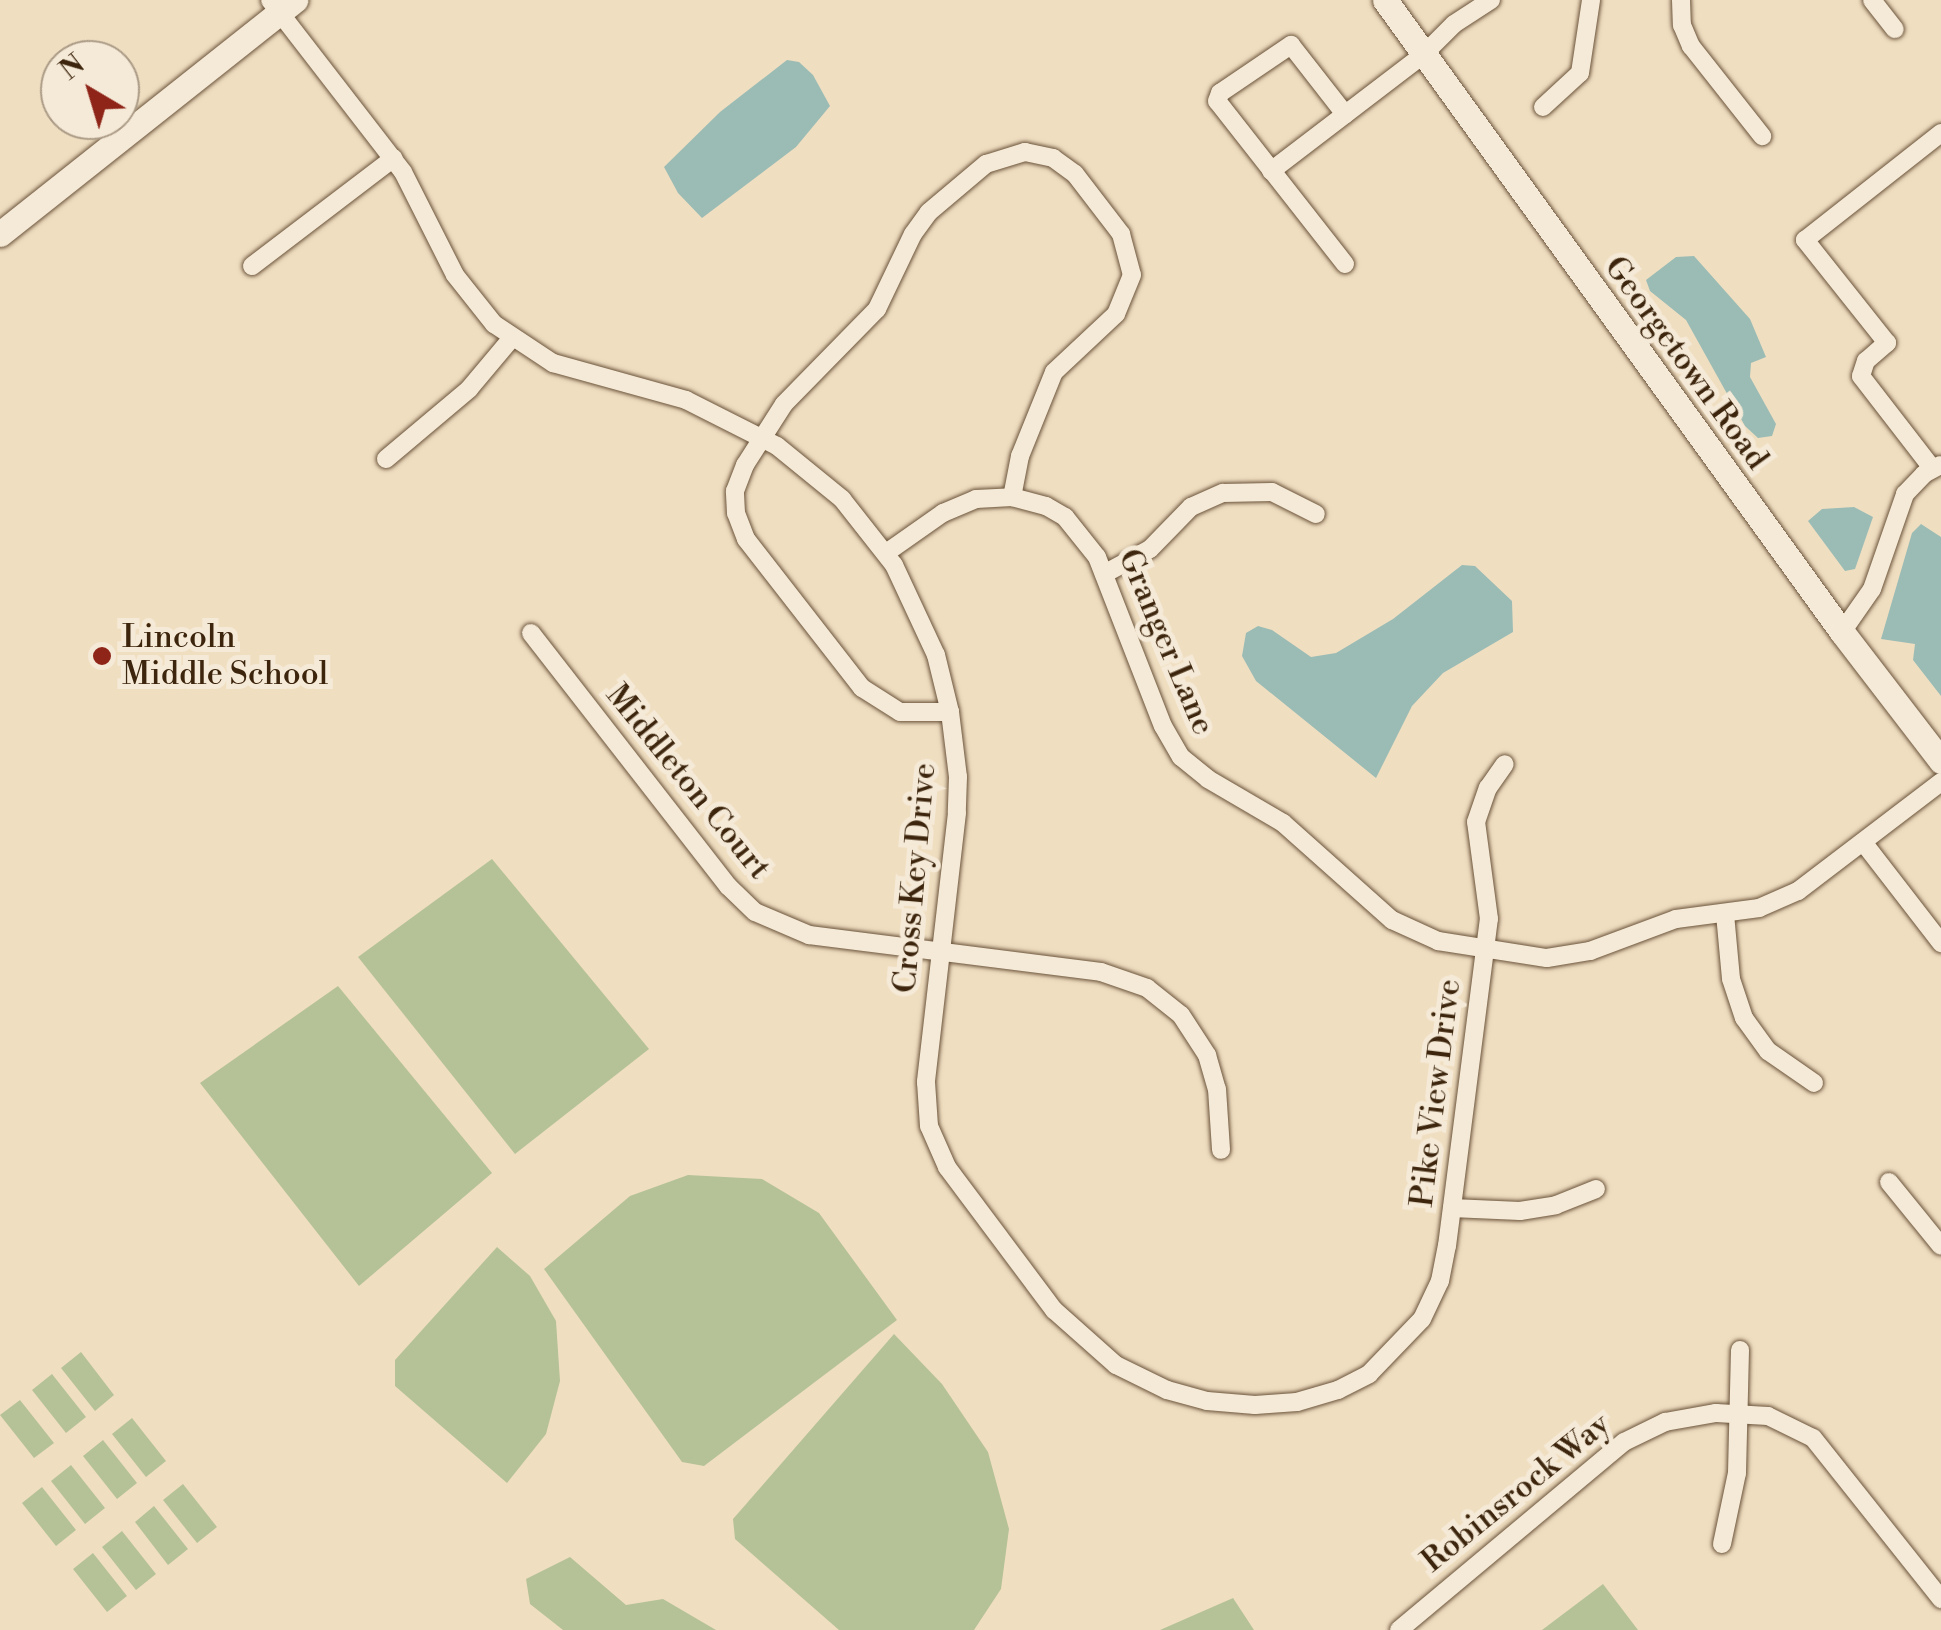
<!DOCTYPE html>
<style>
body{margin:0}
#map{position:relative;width:1941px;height:1630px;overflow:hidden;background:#f0dec1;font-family:"Libre Bodoni",serif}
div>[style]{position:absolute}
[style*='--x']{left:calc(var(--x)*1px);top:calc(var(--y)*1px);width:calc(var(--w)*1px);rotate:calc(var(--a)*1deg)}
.green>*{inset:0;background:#b5c297}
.water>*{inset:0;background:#9abcb5}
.roads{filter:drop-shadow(0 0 2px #6a533a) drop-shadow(0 0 2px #6a533a)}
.minor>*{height:18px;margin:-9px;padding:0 9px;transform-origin:9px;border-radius:9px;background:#f5ead7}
.secondary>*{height:25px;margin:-12.5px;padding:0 12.5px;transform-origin:12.5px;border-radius:12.5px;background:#f5ead7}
.dots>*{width:28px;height:28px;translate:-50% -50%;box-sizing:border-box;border:5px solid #f5ead7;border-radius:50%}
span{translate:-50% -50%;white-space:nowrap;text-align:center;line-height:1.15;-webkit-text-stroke:10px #f5ead7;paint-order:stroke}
.street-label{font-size:32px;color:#3d250d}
.poi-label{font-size:32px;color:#3d250d}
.left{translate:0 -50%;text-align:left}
.north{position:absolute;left:40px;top:40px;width:100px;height:100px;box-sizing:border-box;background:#f5ead7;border:2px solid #ab9b86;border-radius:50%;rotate:322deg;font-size:28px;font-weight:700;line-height:40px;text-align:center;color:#3d250d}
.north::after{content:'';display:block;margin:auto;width:35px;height:45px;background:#8f2418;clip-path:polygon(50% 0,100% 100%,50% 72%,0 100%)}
</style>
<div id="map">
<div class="green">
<i style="clip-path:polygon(492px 859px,649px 1049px,515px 1154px,358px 957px)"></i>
<i style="clip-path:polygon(338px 986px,492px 1173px,359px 1286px,200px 1083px)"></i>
<i style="clip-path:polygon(688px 1175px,762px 1179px,819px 1213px,897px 1320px,704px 1466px,682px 1462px,544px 1269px,630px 1196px)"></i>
<i style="clip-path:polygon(497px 1247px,530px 1276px,556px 1321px,560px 1381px,546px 1434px,507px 1483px,395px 1386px,395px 1360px)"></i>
<i style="clip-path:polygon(894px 1334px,942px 1384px,988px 1452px,1009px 1529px,1001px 1589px,974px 1630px,839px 1630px,735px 1539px,733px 1519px)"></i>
<i style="clip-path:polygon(81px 1352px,114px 1395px,95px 1411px,61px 1368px)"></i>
<i style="clip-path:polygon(52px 1374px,86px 1417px,66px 1433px,32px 1390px)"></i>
<i style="clip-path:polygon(20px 1400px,54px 1443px,34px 1458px,0 1415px)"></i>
<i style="clip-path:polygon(132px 1418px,166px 1461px,146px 1477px,112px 1434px)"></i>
<i style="clip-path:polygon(103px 1440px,137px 1483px,117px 1499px,83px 1456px)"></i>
<i style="clip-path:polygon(71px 1465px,105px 1508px,85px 1524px,51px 1481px)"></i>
<i style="clip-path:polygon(183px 1484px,217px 1527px,197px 1543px,163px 1500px)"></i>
<i style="clip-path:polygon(42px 1487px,76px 1530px,56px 1546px,22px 1503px)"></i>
<i style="clip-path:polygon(154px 1506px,188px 1549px,168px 1565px,135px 1522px)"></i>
<i style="clip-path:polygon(122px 1531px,156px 1574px,136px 1590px,102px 1547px)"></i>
<i style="clip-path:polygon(93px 1553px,127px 1596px,107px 1612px,73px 1569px)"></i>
<i style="clip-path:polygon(570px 1557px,626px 1605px,663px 1599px,716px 1630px,563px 1630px,530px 1604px,526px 1579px)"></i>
<i style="clip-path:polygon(1603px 1584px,1638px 1630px,1542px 1630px)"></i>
<i style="clip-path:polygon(1233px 1598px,1254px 1630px,1160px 1630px)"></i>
</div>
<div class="water">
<i style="clip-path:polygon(787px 60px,799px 62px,813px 75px,830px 106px,796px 147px,702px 218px,678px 193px,664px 167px,720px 112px)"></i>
<i style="clip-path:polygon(1694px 256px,1750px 319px,1766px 357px,1751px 363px,1750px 377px,1776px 424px,1772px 436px,1758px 438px,1745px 426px,1686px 320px,1650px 291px,1646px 280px,1676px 257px)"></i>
<i style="clip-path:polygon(1854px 507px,1873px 517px,1855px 569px,1845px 571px,1808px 521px,1822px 509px)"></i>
<i style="clip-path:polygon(1921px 524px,1941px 537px,1941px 696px,1913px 660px,1915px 644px,1881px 639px,1912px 533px)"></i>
<i style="clip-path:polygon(1462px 565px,1475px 566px,1512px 601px,1513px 632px,1443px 673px,1412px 706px,1376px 778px,1256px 681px,1242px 656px,1246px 633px,1258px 626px,1272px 630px,1311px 657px,1336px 653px,1393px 619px)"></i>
</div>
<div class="roads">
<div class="minor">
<i style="--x:270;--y:0;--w:217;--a:52.3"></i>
<i style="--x:403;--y:172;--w:115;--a:63.2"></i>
<i style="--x:455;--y:275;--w:63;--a:51.5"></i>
<i style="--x:494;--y:324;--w:71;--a:33.5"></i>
<i style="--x:553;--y:363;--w:138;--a:15.5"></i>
<i style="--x:686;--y:400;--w:102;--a:26.8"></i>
<i style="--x:777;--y:446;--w:84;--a:39.2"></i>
<i style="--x:842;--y:499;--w:84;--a:51.8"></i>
<i style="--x:894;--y:565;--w:99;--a:65"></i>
<i style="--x:936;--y:655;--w:59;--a:76.2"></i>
<i style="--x:950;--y:712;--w:65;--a:83"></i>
<i style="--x:958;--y:777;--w:36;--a:92"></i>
<i style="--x:957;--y:813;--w:271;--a:96.6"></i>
<i style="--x:926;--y:1082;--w:44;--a:86.1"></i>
<i style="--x:929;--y:1126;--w:45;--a:66.3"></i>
<i style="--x:947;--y:1167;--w:179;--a:53.2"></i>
<i style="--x:1054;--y:1310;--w:83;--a:41.6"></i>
<i style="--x:1116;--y:1365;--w:57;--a:26.1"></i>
<i style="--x:1167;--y:1390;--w:41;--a:15.4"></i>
<i style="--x:1207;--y:1401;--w:48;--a:4.8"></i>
<i style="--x:1255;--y:1405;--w:42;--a:-4.1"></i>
<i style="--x:1297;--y:1402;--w:43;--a:-16.3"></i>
<i style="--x:1338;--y:1390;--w:35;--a:-27"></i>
<i style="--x:1369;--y:1374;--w:76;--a:-46.1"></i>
<i style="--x:1422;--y:1319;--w:42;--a:-64.7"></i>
<i style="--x:1440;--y:1281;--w:36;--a:-79"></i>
<i style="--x:1447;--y:1246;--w:330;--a:-82.7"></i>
<i style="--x:1489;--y:919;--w:98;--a:-97.6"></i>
<i style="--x:1476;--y:822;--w:36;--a:-71"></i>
<i style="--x:1488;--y:788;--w:29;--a:-55"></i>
<i style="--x:1681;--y:0;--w:25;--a:88"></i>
<i style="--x:1682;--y:25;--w:23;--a:67"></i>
<i style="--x:1691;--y:46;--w:115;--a:51.7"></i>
<i style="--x:1872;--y:0;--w:37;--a:52"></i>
<i style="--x:1543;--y:107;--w:50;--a:-42.6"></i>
<i style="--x:1580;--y:73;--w:74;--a:-81.4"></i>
<i style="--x:1271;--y:171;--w:193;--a:-37.4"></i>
<i style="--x:1424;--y:54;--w:42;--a:-45"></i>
<i style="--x:1454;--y:24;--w:44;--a:-33"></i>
<i style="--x:1345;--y:264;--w:207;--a:-128.1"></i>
<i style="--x:1217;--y:101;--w:9;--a:-69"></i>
<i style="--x:1220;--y:93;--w:86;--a:-34.1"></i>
<i style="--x:1291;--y:45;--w:88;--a:52"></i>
<i style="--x:252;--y:266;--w:178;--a:-37.3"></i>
<i style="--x:386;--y:459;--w:109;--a:-40.1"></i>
<i style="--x:469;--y:389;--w:65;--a:-50"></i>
<i style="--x:1932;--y:468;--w:116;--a:-127.7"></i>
<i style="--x:1861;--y:376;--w:16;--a:-72"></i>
<i style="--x:1866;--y:361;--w:28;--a:-41"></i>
<i style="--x:1887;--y:343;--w:132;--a:-128.5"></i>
<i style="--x:1805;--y:240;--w:173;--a:-38.2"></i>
<i style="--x:886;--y:553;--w:70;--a:-35.1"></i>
<i style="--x:943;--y:513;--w:36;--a:-23"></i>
<i style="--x:976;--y:499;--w:36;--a:-3"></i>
<i style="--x:1012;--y:497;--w:35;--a:15"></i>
<i style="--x:1046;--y:506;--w:22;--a:30"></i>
<i style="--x:1065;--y:517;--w:51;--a:51.3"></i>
<i style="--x:1097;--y:557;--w:181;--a:68.7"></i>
<i style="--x:1163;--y:726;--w:36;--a:60"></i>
<i style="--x:1181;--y:757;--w:35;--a:39"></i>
<i style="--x:1208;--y:779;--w:87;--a:30.4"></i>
<i style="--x:1283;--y:823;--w:146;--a:41.7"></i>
<i style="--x:1392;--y:920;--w:51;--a:24.5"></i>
<i style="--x:1438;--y:941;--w:110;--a:8.9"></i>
<i style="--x:1547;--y:958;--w:44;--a:-9.2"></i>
<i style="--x:1590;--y:951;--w:92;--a:-20.4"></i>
<i style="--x:1676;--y:919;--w:84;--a:-7.5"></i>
<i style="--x:1759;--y:908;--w:43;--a:-23.6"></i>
<i style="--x:1798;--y:891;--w:180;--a:-37.3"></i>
<i style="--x:1104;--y:574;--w:52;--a:-28.5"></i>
<i style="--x:1150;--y:549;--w:59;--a:-45.7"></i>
<i style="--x:1191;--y:507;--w:35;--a:-24"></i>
<i style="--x:1223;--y:493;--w:49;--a:-1.2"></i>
<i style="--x:1272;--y:492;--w:49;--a:26.6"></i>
<i style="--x:1842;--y:632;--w:52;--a:-55.1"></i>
<i style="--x:1872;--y:589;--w:101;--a:-70.8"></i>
<i style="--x:1905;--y:494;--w:28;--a:-46"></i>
<i style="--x:1924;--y:474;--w:18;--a:-29"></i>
<i style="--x:531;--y:633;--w:321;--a:52.1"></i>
<i style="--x:728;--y:886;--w:37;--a:44"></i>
<i style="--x:755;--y:912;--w:59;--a:23.1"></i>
<i style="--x:809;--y:935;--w:294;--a:7.2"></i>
<i style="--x:1101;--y:972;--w:49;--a:19.2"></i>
<i style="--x:1147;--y:988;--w:43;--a:38.5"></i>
<i style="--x:1181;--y:1015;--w:48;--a:57"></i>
<i style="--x:1207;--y:1055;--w:35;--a:74"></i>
<i style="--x:1217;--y:1089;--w:61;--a:86.2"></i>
<i style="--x:950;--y:712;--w:50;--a:180"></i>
<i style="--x:900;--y:712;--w:45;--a:-147.7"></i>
<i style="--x:862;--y:688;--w:189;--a:-127.9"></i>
<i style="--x:746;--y:539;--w:28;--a:-111"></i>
<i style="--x:736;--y:513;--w:22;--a:-93"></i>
<i style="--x:735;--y:491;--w:28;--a:-69"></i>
<i style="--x:745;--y:465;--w:72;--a:-57.4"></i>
<i style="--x:784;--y:404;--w:133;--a:-45.6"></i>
<i style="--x:877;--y:309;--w:83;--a:-64.4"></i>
<i style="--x:913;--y:234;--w:27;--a:-54"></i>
<i style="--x:929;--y:212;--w:75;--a:-40.1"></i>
<i style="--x:986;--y:164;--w:41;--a:-17.1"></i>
<i style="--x:1025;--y:152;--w:29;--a:12"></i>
<i style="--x:1053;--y:158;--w:27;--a:36"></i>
<i style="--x:1075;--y:174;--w:76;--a:52.5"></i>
<i style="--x:1121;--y:234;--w:42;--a:75"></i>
<i style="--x:1132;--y:275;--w:42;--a:112.3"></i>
<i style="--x:1116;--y:314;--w:85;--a:136.9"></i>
<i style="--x:1054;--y:372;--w:91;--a:112"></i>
<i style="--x:1020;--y:456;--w:42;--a:101"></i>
<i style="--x:1863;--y:842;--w:128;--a:52.3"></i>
<i style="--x:1725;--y:914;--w:65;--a:84.7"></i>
<i style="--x:1731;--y:979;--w:41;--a:71.6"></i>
<i style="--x:1744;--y:1018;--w:41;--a:54"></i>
<i style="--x:1768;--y:1051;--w:56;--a:34.8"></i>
<i style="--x:1889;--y:1182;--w:82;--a:50.9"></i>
<i style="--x:1452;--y:1208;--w:68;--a:2.5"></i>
<i style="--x:1520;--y:1211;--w:36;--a:-9"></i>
<i style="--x:1556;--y:1205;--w:43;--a:-21.8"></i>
<i style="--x:1722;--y:1544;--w:73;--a:-78.1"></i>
<i style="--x:1737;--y:1473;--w:123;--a:-88.6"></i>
<i style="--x:1399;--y:1630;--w:293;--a:-39.9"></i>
<i style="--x:1624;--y:1442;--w:46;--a:-26"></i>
<i style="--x:1665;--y:1422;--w:52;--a:-10"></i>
<i style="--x:1716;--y:1413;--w:52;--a:3.3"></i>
<i style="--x:1768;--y:1416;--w:50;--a:26.1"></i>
<i style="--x:1813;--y:1438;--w:206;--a:51.5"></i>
</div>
<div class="secondary">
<i style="--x:1385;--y:0;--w:780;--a:54.13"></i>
<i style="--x:1842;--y:632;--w:163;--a:52.5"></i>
<i style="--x:0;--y:234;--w:377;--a:-38.4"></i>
</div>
</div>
<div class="dots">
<i style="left:102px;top:656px;background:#8f2418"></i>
</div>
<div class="street-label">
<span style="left:1686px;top:363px;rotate:54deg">Georgetown Road</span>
<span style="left:1166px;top:642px;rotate:67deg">Granger Lane</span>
<span style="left:688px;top:782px;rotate:51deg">Middleton Court</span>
<span style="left:915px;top:878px;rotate:-85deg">Cross Key Drive</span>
<span style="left:1436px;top:1093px;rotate:-83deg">Pike View Drive</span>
<span style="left:1516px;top:1493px;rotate:-39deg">Robinsrock Way</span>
</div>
<div class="poi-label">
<span class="left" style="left:122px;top:656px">Lincoln<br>Middle School</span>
</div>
<div class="north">N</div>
</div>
